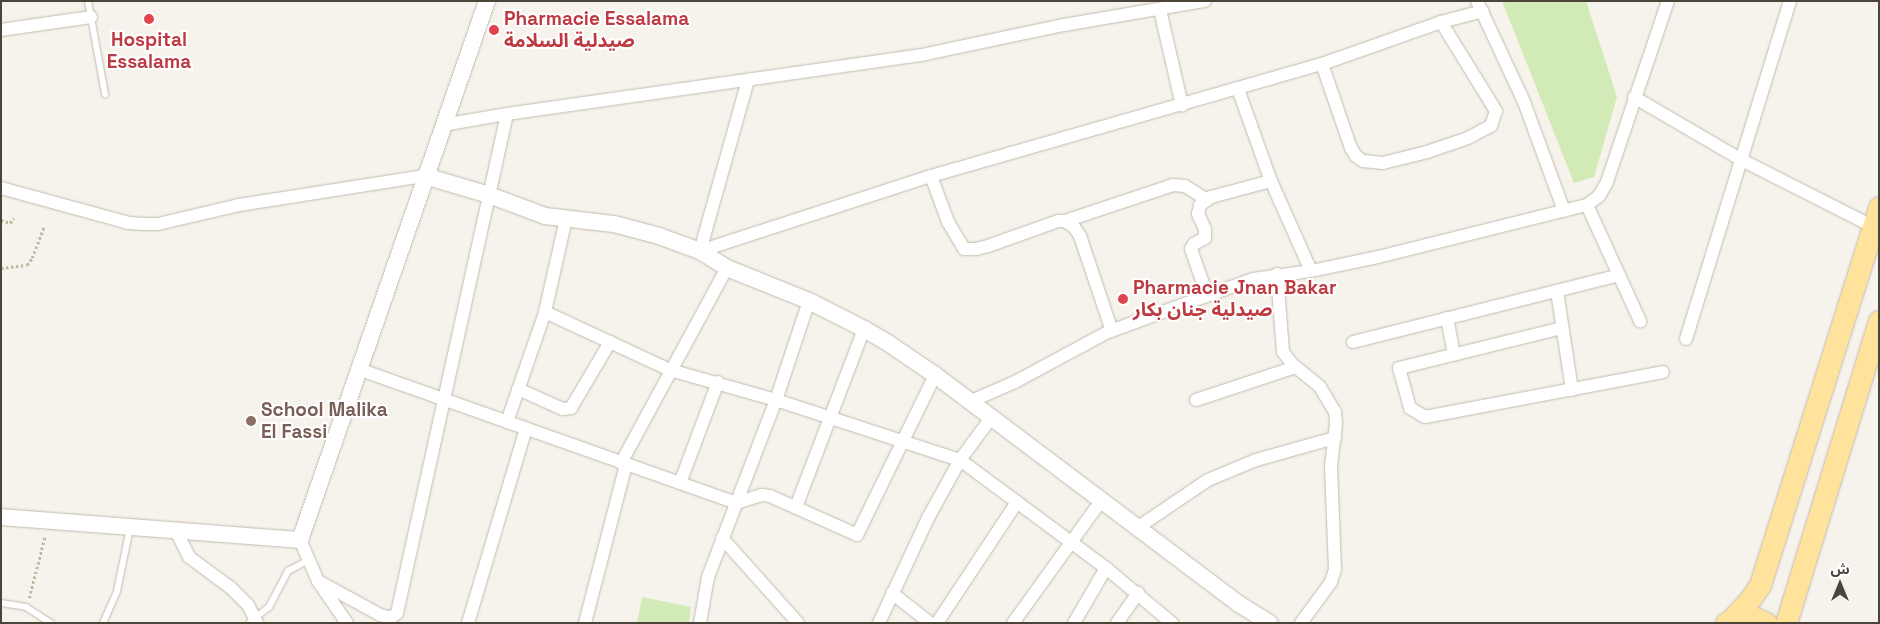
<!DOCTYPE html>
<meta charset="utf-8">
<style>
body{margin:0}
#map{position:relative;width:1880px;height:624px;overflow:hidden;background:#f6f3ec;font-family:"Space Grotesk","Noto Sans Arabic",sans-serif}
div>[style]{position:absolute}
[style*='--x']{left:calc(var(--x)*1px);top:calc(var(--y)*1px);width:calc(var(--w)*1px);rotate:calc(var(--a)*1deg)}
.green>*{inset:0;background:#d2eab5}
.path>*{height:2.5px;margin-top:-1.25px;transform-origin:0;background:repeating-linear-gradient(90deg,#c4b79f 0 2.5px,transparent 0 5px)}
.roads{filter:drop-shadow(0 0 1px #c2bbae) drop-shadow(0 0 1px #c2bbae)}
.service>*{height:6px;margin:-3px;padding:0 3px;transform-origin:3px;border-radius:3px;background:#fff}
.minor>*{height:12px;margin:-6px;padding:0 6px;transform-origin:6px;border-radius:6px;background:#fff}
.tertiary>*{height:16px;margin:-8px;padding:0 8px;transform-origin:8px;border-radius:8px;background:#fff}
.primary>*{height:21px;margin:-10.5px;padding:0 10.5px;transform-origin:10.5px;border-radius:10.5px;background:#ffe39c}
.dots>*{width:14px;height:14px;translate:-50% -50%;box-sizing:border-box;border:2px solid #fff;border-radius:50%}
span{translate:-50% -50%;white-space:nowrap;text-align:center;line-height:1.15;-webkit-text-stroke:4px #fff;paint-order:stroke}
.health-label{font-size:19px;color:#be3a42;font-weight:700}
.left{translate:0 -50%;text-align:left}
.education-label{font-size:19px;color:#785e54;font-weight:700}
.frame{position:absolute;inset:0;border:2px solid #4b4439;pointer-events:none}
.north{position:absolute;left:1815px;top:559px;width:50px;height:50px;-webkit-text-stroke:4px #fff;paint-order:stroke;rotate:0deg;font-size:14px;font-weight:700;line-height:20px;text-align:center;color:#4b4439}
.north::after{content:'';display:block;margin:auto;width:18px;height:22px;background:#4b4439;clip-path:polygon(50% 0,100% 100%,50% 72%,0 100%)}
</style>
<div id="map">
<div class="green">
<i style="clip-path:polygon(1502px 1px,1586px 1px,1617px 97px,1594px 177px,1574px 183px)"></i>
<i style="clip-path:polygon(642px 597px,691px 607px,689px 623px,637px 623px)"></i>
</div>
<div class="path">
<i style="--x:1;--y:220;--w:9;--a:18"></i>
<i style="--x:10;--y:223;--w:6;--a:-51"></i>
<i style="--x:1;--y:268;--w:26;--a:-7"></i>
<i style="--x:27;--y:265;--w:9;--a:-54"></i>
<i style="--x:32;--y:258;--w:33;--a:-69"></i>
<i style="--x:29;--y:598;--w:64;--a:-75.5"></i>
</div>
<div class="roads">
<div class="service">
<i style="--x:88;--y:1;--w:95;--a:79.6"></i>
<i style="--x:1;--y:603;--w:25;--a:9"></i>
<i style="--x:26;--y:607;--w:30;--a:33"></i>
<i style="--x:103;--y:623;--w:35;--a:-66"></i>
<i style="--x:117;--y:591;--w:64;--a:-78.3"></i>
<i style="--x:249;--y:623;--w:26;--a:-39"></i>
<i style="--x:269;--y:607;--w:41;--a:-62.2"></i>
<i style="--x:288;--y:571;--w:21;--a:-28"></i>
</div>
<div class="minor">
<i style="--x:1477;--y:1;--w:111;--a:65"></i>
<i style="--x:1524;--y:102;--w:116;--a:69.8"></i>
<i style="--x:1160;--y:10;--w:98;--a:77"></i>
<i style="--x:1;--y:30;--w:91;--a:-8.2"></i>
<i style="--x:1322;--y:64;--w:89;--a:71"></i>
<i style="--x:1351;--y:148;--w:9;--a:58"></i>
<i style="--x:1356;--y:156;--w:9;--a:36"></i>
<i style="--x:1363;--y:161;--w:20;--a:6"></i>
<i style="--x:1383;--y:163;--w:45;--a:-14"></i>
<i style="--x:1427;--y:152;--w:43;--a:-18.9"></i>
<i style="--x:1468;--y:138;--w:26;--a:-28"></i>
<i style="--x:1491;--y:126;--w:16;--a:-72"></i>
<i style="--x:1496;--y:111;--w:105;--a:-121.7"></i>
<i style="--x:1238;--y:89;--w:98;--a:70.3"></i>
<i style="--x:1271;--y:181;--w:98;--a:66"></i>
<i style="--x:1634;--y:97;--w:123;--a:30.3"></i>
<i style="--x:1740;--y:159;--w:155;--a:26.9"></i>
<i style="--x:443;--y:125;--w:65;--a:-9.8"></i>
<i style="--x:507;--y:114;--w:423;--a:-8.1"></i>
<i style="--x:926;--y:54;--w:141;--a:-11.9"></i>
<i style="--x:1064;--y:25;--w:143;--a:-9.7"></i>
<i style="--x:931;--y:176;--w:49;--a:69.7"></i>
<i style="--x:948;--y:222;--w:31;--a:59"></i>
<i style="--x:964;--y:249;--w:12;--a:0"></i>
<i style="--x:976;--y:249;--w:12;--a:-14"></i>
<i style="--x:988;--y:246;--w:74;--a:-19.7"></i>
<i style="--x:1058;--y:221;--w:7;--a:0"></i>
<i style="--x:1065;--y:221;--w:11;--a:34"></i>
<i style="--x:1074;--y:227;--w:11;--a:56"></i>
<i style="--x:1080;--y:236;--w:100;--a:71.4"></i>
<i style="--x:1;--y:188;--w:133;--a:15.3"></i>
<i style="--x:129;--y:223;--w:15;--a:4"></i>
<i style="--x:144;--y:224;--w:14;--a:0"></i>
<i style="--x:158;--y:224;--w:83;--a:-13.2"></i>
<i style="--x:239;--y:205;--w:188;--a:-8.9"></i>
<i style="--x:1587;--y:205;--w:128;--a:65.4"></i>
<i style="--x:1065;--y:221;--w:114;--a:-18.4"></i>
<i style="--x:1173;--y:185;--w:12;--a:5"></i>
<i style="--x:1185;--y:186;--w:25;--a:32"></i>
<i style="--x:700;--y:251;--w:243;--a:-18"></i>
<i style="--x:931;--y:176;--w:407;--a:-16"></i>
<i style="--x:1322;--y:64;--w:126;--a:-19.4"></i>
<i style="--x:1441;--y:22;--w:43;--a:-14.7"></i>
<i style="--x:700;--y:251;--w:178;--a:-74.3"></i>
<i style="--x:1277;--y:274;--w:78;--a:85.6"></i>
<i style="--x:1283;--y:352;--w:15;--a:53"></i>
<i style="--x:1292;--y:364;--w:36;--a:39"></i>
<i style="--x:1320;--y:387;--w:29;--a:59"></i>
<i style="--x:1335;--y:412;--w:12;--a:85"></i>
<i style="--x:1336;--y:424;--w:42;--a:96.8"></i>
<i style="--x:1331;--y:466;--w:103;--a:87.8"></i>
<i style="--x:1335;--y:569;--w:14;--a:107"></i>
<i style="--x:1331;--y:582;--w:51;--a:126.2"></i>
<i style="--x:1557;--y:291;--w:100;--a:81.4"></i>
<i style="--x:1207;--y:295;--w:49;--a:-109.2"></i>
<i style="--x:1191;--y:249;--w:6;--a:-59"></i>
<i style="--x:1194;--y:244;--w:13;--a:-29"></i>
<i style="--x:1205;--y:238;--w:9;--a:-90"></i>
<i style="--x:1205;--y:229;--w:17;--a:-115"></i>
<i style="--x:1198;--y:214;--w:9;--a:-77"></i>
<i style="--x:1200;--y:205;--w:14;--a:-36"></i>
<i style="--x:1211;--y:197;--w:62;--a:-14.9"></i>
<i style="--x:545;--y:312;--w:138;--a:24.9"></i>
<i style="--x:670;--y:370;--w:110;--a:15.8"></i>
<i style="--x:776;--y:400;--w:194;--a:18.1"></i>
<i style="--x:960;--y:460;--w:182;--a:36.5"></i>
<i style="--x:1106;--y:568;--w:86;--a:39.8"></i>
<i style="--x:1447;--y:318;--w:37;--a:79"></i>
<i style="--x:1562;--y:328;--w:168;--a:166.2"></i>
<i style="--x:1399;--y:368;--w:41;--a:74.6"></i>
<i style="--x:1410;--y:408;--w:17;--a:31"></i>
<i style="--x:1425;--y:417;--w:242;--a:-10.7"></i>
<i style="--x:1686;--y:339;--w:354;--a:-72.9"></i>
<i style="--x:1353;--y:342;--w:274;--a:-14.1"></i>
<i style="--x:361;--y:370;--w:398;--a:19.5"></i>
<i style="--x:736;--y:503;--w:27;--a:-17"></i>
<i style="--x:762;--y:495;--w:8;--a:7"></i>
<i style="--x:770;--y:496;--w:95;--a:24.1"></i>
<i style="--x:857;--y:535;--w:178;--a:-64"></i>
<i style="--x:518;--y:389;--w:49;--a:24"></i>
<i style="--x:563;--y:409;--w:8;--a:-7"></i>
<i style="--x:571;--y:408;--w:77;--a:-59.4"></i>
<i style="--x:1196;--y:400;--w:105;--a:-18.3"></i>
<i style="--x:969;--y:402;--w:50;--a:-23.5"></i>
<i style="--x:1015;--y:382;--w:106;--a:-28.3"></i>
<i style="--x:1108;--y:332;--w:154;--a:-20.1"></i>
<i style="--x:1253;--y:279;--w:59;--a:-7.9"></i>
<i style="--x:1311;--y:271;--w:68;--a:-11.8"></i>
<i style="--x:1378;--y:257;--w:215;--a:-14"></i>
<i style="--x:1587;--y:205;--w:15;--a:-37"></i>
<i style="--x:1599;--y:196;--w:16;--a:-60"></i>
<i style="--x:1607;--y:182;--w:191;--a:-71.4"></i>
<i style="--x:507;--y:422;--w:116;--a:-70.9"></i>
<i style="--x:545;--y:312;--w:95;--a:-77.3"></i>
<i style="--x:621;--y:463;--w:222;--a:-61.5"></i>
<i style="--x:680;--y:483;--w:108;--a:-69.4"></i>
<i style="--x:796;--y:507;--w:191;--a:-69.1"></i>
<i style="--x:1137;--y:528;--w:86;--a:-34.1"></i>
<i style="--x:1208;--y:480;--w:52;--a:-22.6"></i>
<i style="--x:1256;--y:460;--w:82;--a:-15.6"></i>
<i style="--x:176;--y:531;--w:29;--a:63"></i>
<i style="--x:189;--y:557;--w:52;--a:36.4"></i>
<i style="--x:231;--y:588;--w:24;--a:45"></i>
<i style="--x:248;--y:605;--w:20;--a:63"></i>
<i style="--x:722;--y:538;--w:114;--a:48.2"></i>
<i style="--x:300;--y:540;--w:45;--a:66.3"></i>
<i style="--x:318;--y:581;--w:51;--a:55.4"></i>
<i style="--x:318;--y:581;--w:71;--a:28.7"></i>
<i style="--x:380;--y:615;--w:11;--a:15"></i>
<i style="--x:391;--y:618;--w:8;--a:-40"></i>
<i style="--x:397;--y:613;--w:511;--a:-77.57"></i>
<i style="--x:892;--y:593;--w:48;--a:38.3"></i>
<i style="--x:468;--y:623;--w:203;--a:-73.4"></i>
<i style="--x:585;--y:623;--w:164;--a:-75.5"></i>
<i style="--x:700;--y:623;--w:47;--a:-80.1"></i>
<i style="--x:708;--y:577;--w:190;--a:-69"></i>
<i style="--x:776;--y:400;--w:104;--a:-71.6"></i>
<i style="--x:879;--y:623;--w:116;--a:-65"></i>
<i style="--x:928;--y:518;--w:66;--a:-61.1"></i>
<i style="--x:960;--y:460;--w:52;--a:-53.6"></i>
<i style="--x:937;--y:623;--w:145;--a:-56.5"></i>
<i style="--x:1013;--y:623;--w:150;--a:-54.2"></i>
<i style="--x:1074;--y:623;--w:64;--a:-59.8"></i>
<i style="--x:1117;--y:623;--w:37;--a:-55"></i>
</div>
<div class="tertiary">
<i style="--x:425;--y:176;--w:67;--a:16.5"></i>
<i style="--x:489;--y:195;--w:60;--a:20.6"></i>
<i style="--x:545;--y:216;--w:69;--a:6.6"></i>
<i style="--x:614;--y:224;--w:47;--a:14.9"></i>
<i style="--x:659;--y:236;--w:44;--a:20.1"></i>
<i style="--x:700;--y:251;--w:32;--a:32"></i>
<i style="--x:727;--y:268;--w:88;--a:21.9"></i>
<i style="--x:809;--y:301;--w:62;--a:27"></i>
<i style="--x:864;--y:329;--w:28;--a:30"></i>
<i style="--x:888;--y:343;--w:57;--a:34.2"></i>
<i style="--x:935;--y:375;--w:381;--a:37"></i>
<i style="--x:1239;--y:604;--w:36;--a:32"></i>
<i style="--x:1;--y:517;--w:300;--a:4.4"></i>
<i style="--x:300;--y:540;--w:571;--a:-70.87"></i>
</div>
<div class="primary">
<i style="--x:1731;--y:620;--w:25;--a:-47"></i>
<i style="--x:1748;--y:602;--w:21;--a:-55"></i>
<i style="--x:1760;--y:585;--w:396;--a:-72.5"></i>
<i style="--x:1726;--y:623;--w:18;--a:-19"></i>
<i style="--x:1743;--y:617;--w:12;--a:5"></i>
<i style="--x:1755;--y:618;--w:12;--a:24"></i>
<i style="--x:1786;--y:623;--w:316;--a:-72.9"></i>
</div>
</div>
<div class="dots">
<i style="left:149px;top:19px;background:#e0444e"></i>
<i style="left:494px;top:30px;background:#e0444e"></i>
<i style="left:1123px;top:299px;background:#e0444e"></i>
<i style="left:251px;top:421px;background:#8d6e63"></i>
</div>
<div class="health-label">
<span class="left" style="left:504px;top:30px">Pharmacie Essalama<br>صيدلية السلامة</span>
<span style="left:149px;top:51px">Hospital<br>Essalama</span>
<span class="left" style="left:1133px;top:299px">Pharmacie Jnan Bakar<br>صيدلية جنان بكار</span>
</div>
<div class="education-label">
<span class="left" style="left:261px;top:421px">School Malika<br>El Fassi</span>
</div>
<div class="frame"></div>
<div class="north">ش</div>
</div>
